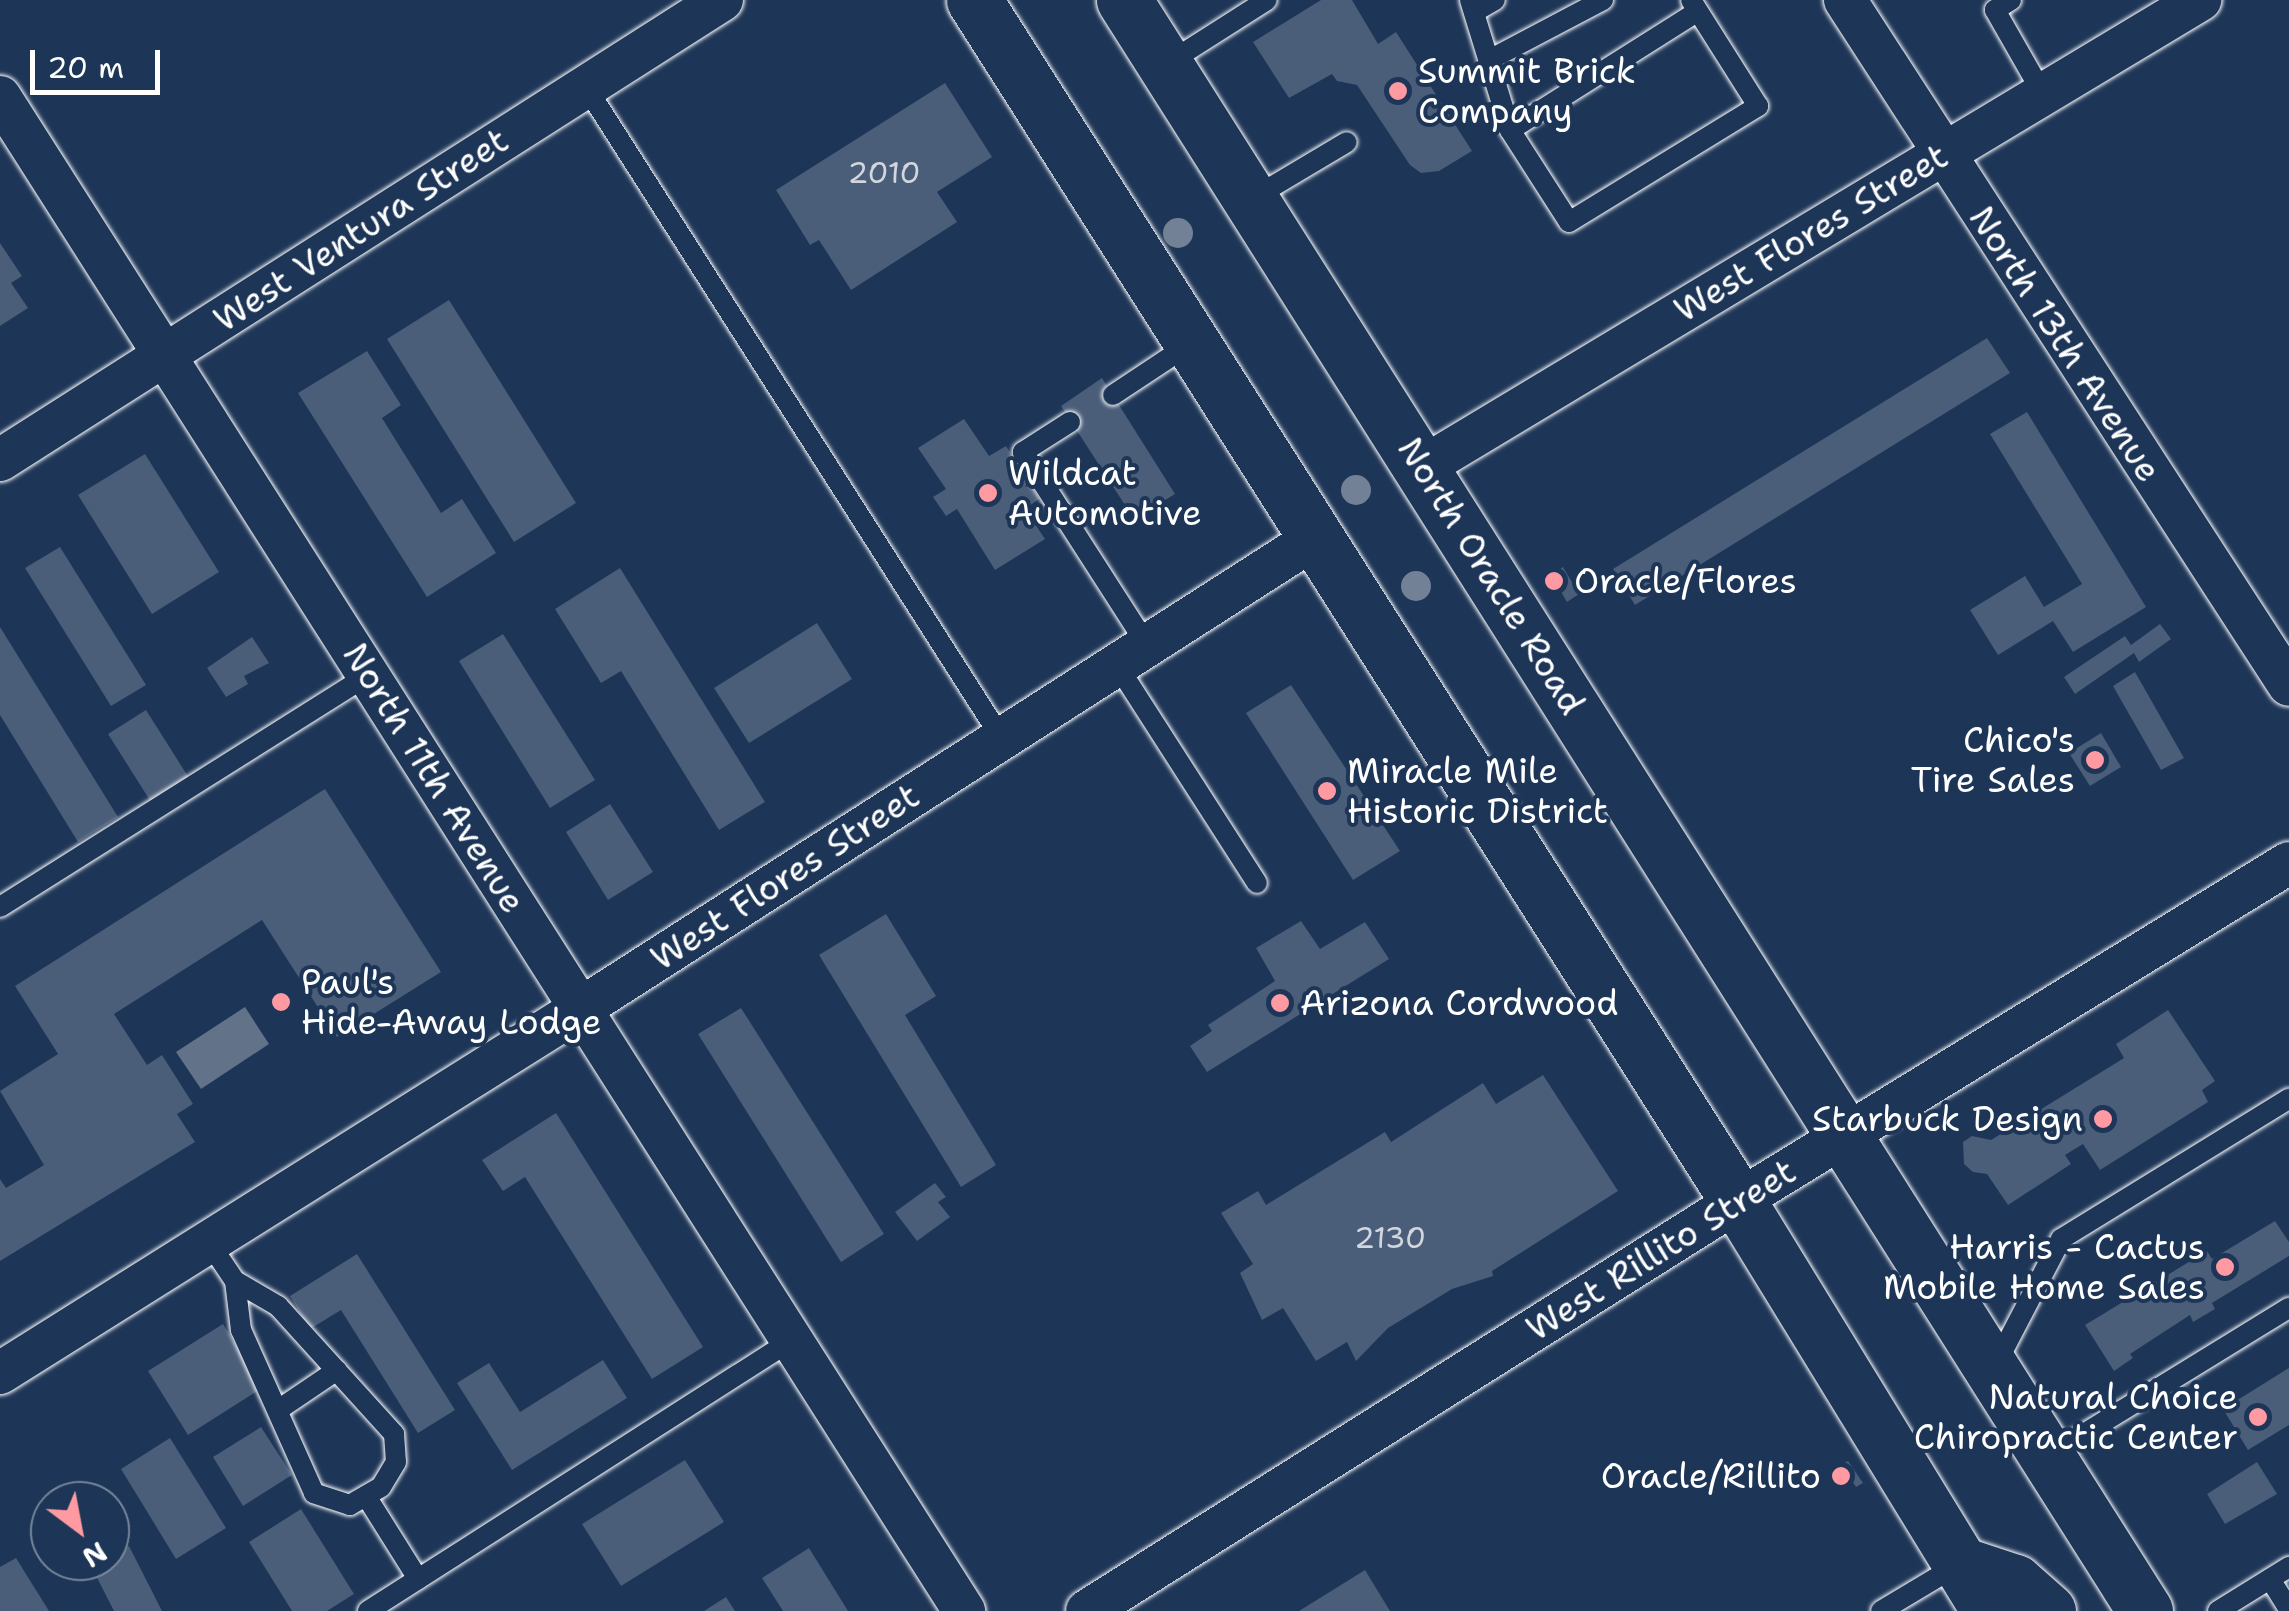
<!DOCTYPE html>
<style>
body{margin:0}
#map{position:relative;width:2289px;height:1611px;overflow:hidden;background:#1d3557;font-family:"Shantell Sans",sans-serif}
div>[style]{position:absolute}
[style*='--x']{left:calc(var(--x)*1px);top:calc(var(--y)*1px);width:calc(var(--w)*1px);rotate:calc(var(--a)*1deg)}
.water>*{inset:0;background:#617289}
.building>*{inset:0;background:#4a5d79}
.roads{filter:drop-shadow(0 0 2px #fff) drop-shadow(0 0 2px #fff)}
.service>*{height:20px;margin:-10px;padding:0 10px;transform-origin:10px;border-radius:10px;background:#1d3557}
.minor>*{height:42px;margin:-21px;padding:0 21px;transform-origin:21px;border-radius:21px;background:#1d3557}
.secondary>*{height:55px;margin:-27.5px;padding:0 27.5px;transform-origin:27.5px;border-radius:27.5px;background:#1d3557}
.primary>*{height:55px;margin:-27.5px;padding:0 27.5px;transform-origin:27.5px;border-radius:27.5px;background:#1d3557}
.trees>*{width:30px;height:30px;margin:-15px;border-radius:50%;background:#738196}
.dots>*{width:28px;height:28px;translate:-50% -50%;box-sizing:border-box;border:5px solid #1d3557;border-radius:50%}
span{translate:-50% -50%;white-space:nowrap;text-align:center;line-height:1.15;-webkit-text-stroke:8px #1d3557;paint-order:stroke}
.number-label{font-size:30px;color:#d2d6de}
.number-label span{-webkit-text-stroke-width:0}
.poi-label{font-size:35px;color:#fff}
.left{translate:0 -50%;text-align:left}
.right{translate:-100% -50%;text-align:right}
.street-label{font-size:35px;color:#fff}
.north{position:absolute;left:30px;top:1481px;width:100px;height:100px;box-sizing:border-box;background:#1d3557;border:2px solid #77869a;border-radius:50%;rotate:148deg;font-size:28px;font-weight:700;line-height:40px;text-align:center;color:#fff}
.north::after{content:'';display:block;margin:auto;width:35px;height:45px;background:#ff9aa2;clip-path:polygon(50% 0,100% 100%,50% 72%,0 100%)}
.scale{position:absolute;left:30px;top:50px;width:130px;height:45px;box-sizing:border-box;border:5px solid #fff;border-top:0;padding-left:12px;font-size:30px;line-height:35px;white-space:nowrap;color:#fff;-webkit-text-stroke:8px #1d3557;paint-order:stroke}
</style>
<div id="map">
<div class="water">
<i style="clip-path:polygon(245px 1007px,269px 1044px,201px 1089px,176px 1052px)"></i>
</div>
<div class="building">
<i style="clip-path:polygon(1321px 0,1352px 0,1378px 44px,1396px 32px,1472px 151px,1439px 171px,1421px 173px,1410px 165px,1357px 85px,1337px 81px,1332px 74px,1289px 98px,1253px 42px)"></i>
<i style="clip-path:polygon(945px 83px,992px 157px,937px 192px,957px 222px,851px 290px,819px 240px,810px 245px,776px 190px)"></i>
<i style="clip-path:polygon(0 243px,22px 276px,11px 283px,28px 308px,0 326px)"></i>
<i style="clip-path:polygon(449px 300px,576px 503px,514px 542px,387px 339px)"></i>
<i style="clip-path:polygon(1987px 338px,2010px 373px,1635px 605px,1613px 569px)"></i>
<i style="clip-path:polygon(367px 351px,401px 405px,382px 418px,441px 513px,462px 499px,496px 553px,427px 597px,298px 393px)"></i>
<i style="clip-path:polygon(1102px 378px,1175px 494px,1134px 519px,1061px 406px)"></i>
<i style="clip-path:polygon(2027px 412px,2146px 607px,2073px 652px,2053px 621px,1998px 655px,1970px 610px,2025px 576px,2044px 607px,2082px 584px,1990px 434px)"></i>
<i style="clip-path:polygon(964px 419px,989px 456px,1006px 446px,1039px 499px,1025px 509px,1045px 539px,995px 570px,957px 509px,946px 516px,933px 497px,946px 489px,918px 448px)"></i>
<i style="clip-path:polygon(145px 454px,219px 572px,152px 614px,78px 495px)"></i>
<i style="clip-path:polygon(60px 547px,146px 685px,111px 706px,25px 568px)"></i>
<i style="clip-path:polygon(1563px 567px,1579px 594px,1567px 602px,1551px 575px)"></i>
<i style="clip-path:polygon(620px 568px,765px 802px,719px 830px,621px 671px,601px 683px,555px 609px)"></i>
<i style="clip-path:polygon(817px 623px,852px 679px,749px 743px,714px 688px)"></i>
<i style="clip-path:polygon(2160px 624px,2171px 639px,2139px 662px,2134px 653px,2075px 694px,2064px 677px,2125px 636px,2131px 645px)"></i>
<i style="clip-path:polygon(0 627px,118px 817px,78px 842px,0 715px)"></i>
<i style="clip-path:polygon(503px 634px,595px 780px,550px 808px,459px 661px)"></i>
<i style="clip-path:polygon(252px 637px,269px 663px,244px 676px,248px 684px,226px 697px,207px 668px)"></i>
<i style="clip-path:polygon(2135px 672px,2184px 758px,2161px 770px,2113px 686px)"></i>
<i style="clip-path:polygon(1291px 685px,1400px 851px,1353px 880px,1246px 713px)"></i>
<i style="clip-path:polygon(146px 710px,189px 778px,151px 802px,108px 734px)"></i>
<i style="clip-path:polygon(2101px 733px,2121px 767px,2090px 786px,2069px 753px)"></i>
<i style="clip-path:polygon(325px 789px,441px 972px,337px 1037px,262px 920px,114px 1014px,147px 1065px,162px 1055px,193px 1104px,177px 1114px,195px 1142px,0 1261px,0 1179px,6px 1188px,44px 1165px,0 1091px,58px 1054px,15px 986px)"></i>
<i style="clip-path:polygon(610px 804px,653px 872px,608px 900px,566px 832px)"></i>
<i style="clip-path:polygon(886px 914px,936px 996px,905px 1015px,996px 1165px,961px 1187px,819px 955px)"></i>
<i style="clip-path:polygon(1301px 921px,1320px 949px,1365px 922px,1389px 959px,1207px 1072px,1190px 1046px,1212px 1031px,1208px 1025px,1275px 981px,1256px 948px)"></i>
<i style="clip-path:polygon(741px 1008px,884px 1234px,841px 1262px,698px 1034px)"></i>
<i style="clip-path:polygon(2168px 1010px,2215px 1081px,2202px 1090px,2208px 1102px,2100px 1170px,2083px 1144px,2065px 1155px,2071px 1164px,2008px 1205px,1987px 1174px,1973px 1172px,1964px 1164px,1963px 1142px,1972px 1136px,1991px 1140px,2124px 1058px,2116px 1044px)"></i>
<i style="clip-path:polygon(1543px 1075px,1618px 1191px,1492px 1271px,1493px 1276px,1452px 1289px,1388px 1328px,1356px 1361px,1347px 1342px,1316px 1361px,1283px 1308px,1262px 1320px,1240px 1273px,1253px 1264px,1221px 1213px,1258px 1191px,1266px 1205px,1385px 1132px,1391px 1142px,1483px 1083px,1496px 1104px)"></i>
<i style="clip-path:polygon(556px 1113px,703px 1347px,652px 1379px,525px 1177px,503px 1191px,482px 1160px)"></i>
<i style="clip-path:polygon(935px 1183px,946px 1197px,938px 1202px,950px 1217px,917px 1241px,895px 1212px)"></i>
<i style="clip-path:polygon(2275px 1221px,2289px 1242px,2289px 1256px,2212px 1303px,2215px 1309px,2193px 1322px,2190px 1315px,2130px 1354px,2133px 1358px,2114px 1371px,2085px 1325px,2207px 1251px,2212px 1259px)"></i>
<i style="clip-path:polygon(357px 1254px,455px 1410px,418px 1433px,341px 1310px,310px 1329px,290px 1296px)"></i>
<i style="clip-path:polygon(223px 1324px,262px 1388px,188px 1435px,148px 1371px)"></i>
<i style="clip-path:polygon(603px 1360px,627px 1398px,512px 1470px,457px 1383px,489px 1363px,520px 1412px)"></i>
<i style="clip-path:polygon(2289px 1368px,2289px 1425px,2248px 1450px,2223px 1409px)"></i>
<i style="clip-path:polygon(261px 1427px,292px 1475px,243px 1506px,213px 1457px)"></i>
<i style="clip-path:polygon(170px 1438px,226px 1528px,176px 1559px,121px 1469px)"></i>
<i style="clip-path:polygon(685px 1460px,724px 1522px,621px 1586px,582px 1524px)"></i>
<i style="clip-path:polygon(1848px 1461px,1863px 1483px,1856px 1487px,1841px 1465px)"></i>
<i style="clip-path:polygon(2257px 1462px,2277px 1494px,2225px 1524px,2207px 1494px)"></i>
<i style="clip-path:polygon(301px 1509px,354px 1594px,327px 1611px,292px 1611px,249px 1542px)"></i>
<i style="clip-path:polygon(129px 1546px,162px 1611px,114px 1611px,91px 1566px,110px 1561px,110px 1556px)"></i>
<i style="clip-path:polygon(809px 1548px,848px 1611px,783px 1611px,762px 1578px)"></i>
<i style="clip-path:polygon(16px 1558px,49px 1611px,0 1611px,0 1567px)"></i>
<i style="clip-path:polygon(1365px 1570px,1390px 1611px,1299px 1611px)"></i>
<i style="clip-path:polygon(726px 1597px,735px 1611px,704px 1611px)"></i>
</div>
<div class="roads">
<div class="service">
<i style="--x:1470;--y:0;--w:136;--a:72.9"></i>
<i style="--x:1510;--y:130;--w:109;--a:57.3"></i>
<i style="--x:1569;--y:222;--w:222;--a:-31.5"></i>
<i style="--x:1758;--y:106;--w:125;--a:-122.3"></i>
<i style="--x:2011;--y:0;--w:19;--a:148"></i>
<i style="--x:1995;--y:10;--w:97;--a:60.3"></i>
<i style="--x:1474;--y:12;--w:24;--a:-30"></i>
<i style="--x:1489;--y:60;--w:129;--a:-27.8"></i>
<i style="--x:1168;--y:63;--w:117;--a:-32.5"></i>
<i style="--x:586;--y:87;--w:773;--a:57.46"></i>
<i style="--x:1510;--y:130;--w:222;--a:-32.3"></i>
<i style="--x:1253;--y:198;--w:109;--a:-30.8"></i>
<i style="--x:1113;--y:395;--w:92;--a:-33.5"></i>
<i style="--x:1070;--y:422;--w:56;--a:147.4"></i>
<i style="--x:1023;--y:452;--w:229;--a:57.3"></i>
<i style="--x:1117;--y:665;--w:259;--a:57.3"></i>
<i style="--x:0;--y:907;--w:435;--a:-32.2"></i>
<i style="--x:210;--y:1244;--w:45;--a:56"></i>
<i style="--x:235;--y:1281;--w:50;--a:30.2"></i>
<i style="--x:278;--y:1306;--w:173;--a:47.8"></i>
<i style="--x:394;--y:1434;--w:28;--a:86"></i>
<i style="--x:396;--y:1462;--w:29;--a:121"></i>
<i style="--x:381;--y:1487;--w:36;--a:150"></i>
<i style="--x:350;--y:1505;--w:38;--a:-162"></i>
<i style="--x:314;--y:1493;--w:179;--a:-114.1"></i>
<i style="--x:241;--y:1330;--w:49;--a:-97"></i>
<i style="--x:1996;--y:1364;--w:141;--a:-62.5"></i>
<i style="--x:2061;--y:1239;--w:268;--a:-31.6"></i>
<i style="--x:278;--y:1410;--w:71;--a:-34.1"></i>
<i style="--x:2048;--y:1456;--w:283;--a:-31.6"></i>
<i style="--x:366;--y:1496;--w:98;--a:57.9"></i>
<i style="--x:2270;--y:1579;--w:36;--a:58"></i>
<i style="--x:368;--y:1611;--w:503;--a:-32.58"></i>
<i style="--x:1881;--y:1611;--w:90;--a:-30.9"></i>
<i style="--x:2218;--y:1611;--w:84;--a:-31.8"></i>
</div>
<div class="minor">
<i style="--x:1845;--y:0;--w:816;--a:57.05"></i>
<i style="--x:0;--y:97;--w:1795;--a:57.51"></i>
<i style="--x:0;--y:460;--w:856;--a:-32.5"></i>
<i style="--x:1423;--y:467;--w:907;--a:-31.01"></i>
<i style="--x:0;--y:1373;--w:685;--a:-32.11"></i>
<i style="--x:580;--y:1009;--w:873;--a:-32.65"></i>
<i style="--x:1087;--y:1611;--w:769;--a:-32.2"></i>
<i style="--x:1738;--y:1201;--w:646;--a:-31.53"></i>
</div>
<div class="secondary">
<i style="--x:974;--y:0;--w:1423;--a:57.54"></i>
<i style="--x:1738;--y:1201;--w:481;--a:58.5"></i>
<i style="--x:1124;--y:0;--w:1907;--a:57.63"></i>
</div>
<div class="primary">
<i style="--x:1960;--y:1564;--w:58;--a:18.1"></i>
<i style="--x:2015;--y:1582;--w:44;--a:41.3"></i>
</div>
</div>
<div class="trees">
<i style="left:1178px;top:233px"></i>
<i style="left:1356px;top:490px"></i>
<i style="left:1416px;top:586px"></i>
</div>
<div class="dots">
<i style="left:1398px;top:91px;background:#ff9aa2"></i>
<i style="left:988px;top:493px;background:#ff9aa2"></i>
<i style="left:1554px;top:581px;background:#ff9aa2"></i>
<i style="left:2095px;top:760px;background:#ff9aa2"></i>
<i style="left:1327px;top:791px;background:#ff9aa2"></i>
<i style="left:281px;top:1002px;background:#ff9aa2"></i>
<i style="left:1280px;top:1003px;background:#ff9aa2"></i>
<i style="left:2103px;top:1119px;background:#ff9aa2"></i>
<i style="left:2225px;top:1267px;background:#ff9aa2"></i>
<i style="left:2258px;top:1417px;background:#ff9aa2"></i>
<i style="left:1841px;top:1476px;background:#ff9aa2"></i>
</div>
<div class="number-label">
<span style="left:884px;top:173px">2010</span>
<span style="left:1390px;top:1238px">2130</span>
</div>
<div class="poi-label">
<span class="left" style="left:1418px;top:91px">Summit Brick<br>Company</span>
<span class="left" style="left:1008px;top:493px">Wildcat<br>Automotive</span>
<span class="left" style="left:1574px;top:581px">Oracle/Flores</span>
<span class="right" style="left:2075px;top:760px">Chico's<br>Tire Sales</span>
<span class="left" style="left:1347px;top:791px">Miracle Mile<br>Historic District</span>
<span class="left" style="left:301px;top:1002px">Paul's<br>Hide-Away Lodge</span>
<span class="left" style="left:1300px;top:1003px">Arizona Cordwood</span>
<span class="right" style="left:2083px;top:1119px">Starbuck Design</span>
<span class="right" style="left:2205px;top:1267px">Harris - Cactus<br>Mobile Home Sales</span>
<span class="right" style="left:2238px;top:1417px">Natural Choice<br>Chiropractic Center</span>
<span class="right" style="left:1821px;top:1476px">Oracle/Rillito</span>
</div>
<div class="street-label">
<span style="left:361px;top:230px;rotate:-33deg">West Ventura Street</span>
<span style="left:1811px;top:233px;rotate:-31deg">West Flores Street</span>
<span style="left:2065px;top:344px;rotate:57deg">North 13th Avenue</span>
<span style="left:1491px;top:576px;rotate:58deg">North Oracle Road</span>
<span style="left:434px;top:778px;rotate:58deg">North 11th Avenue</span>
<span style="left:785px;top:877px;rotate:-33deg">West Flores Street</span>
<span style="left:1661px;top:1250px;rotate:-32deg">West Rillito Street</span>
</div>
<div class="north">N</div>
<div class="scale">20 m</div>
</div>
